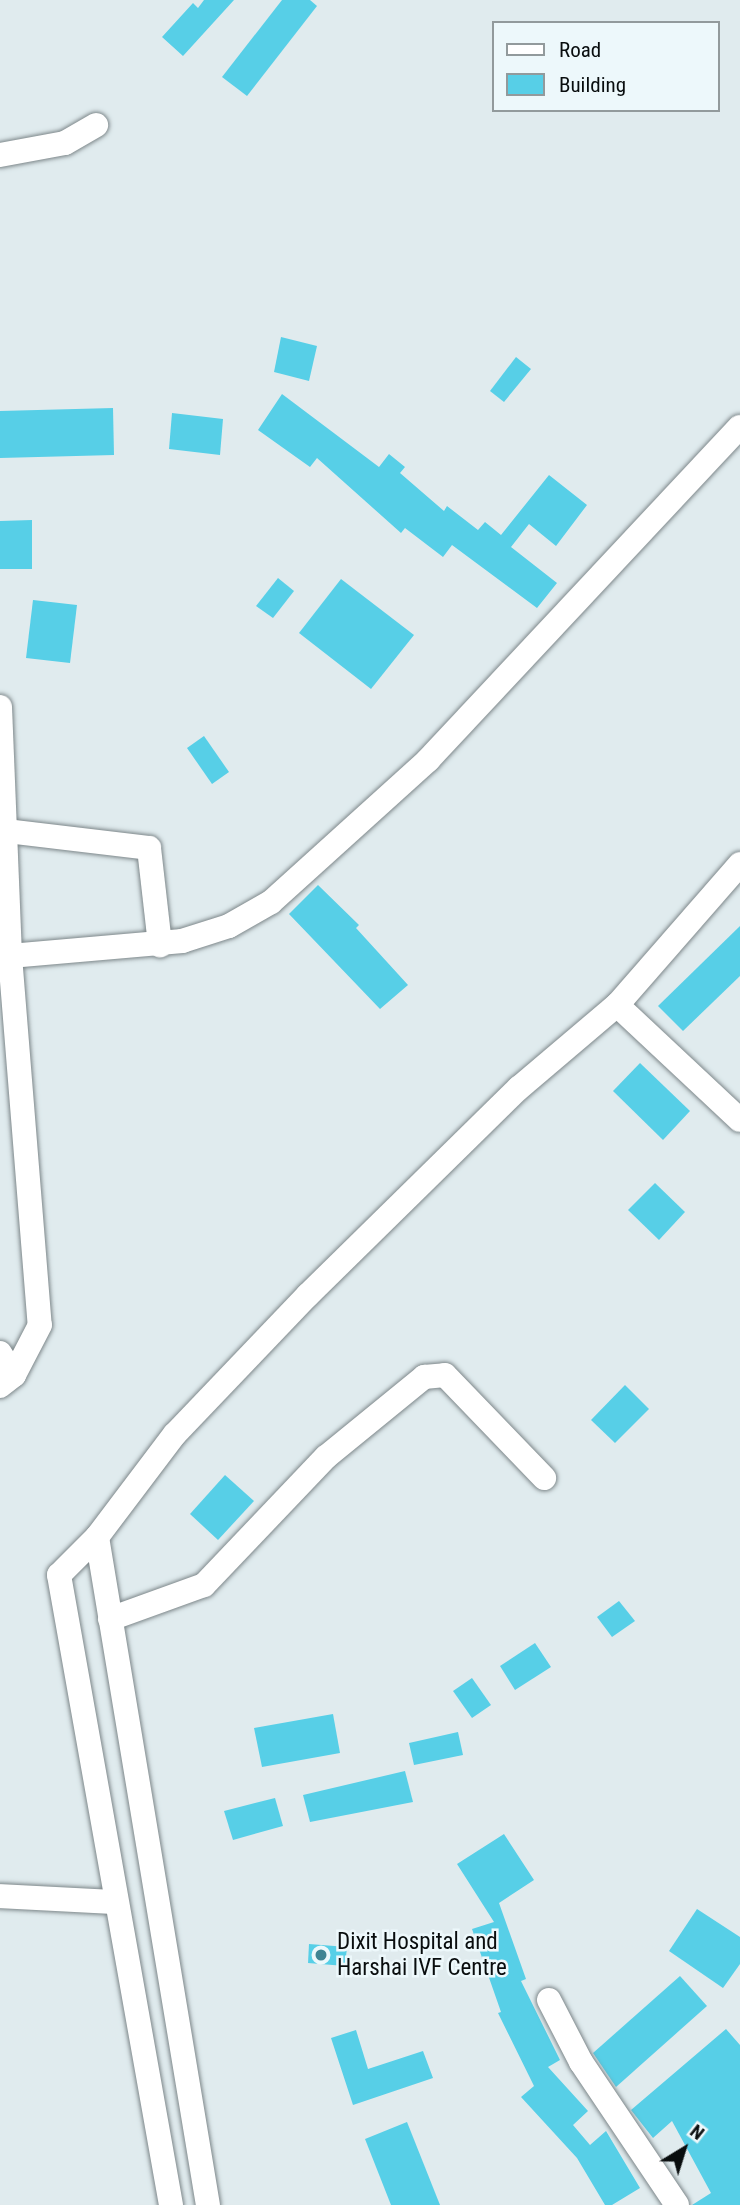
<!DOCTYPE html>
<style>
body{margin:0}
#map{position:relative;width:740px;height:2205px;overflow:hidden;background:#e0ebee;font-family:"Roboto Condensed",sans-serif}
div>[style]{position:absolute}
[style*='--x']{left:calc(var(--x)*1px);top:calc(var(--y)*1px);width:calc(var(--w)*1px);rotate:calc(var(--a)*1deg)}
.building>*{inset:0;background:#57cfe7}
.roads{filter:drop-shadow(0 0 2px #7d878a) drop-shadow(0 0 2px #7d878a)}
.minor>*{height:24px;margin:-12px;padding:0 12px;transform-origin:12px;border-radius:12px;background:#fff}
.dots>*{width:19px;height:19px;translate:-50% -50%;box-sizing:border-box;border:4px solid #edf8fb;border-radius:50%}
span{translate:-50% -50%;white-space:nowrap;text-align:center;line-height:1.15;-webkit-text-stroke:5px #edf8fb;paint-order:stroke}
.poi-label{font-size:23px;color:#090d0e}
.left{translate:0 -50%;text-align:left}
.legend{position:absolute;left:492px;top:21px;width:228px;height:91px;box-sizing:border-box;background:#edf8fb;border:2px solid #929a9c;margin:0;padding:9px 12px;list-style:none;font-size:21px;color:#090d0e}
.legend li{display:flex;align-items:center;gap:14px;height:35px}
.legend b{width:35px;border:2px solid #929a9c}
.north{position:absolute;left:649px;top:2114px;width:70px;height:70px;-webkit-text-stroke:5px #edf8fb;paint-order:stroke;rotate:38deg;font-size:19px;font-weight:700;line-height:28px;text-align:center;color:#090d0e}
.north::after{content:'';display:block;margin:auto;width:24px;height:32px;background:#090d0e;clip-path:polygon(50% 0,100% 100%,50% 72%,0 100%)}
</style>
<div id="map">
<div class="building">
<i style="clip-path:polygon(204px 0,234px 0,183px 56px,162px 37px,193px 3px,198px 8px)"></i>
<i style="clip-path:polygon(282px 0,310px 0,317px 6px,247px 96px,222px 77px)"></i>
<i style="clip-path:polygon(281px 337px,317px 346px,309px 381px,274px 372px)"></i>
<i style="clip-path:polygon(516px 357px,531px 369px,504px 402px,490px 391px)"></i>
<i style="clip-path:polygon(282px 394px,379px 467px,389px 454px,405px 467px,400px 473px,444px 511px,447px 506px,478px 530px,485px 522px,501px 535px,549px 475px,587px 505px,556px 546px,529px 524px,511px 547px,557px 583px,537px 608px,452px 545px,443px 557px,405px 528px,401px 533px,317px 458px,310px 467px,258px 430px)"></i>
<i style="clip-path:polygon(113px 408px,114px 455px,0 458px,0 411px)"></i>
<i style="clip-path:polygon(172px 413px,223px 419px,220px 455px,169px 449px)"></i>
<i style="clip-path:polygon(32px 520px,32px 569px,0 569px,0 521px)"></i>
<i style="clip-path:polygon(278px 578px,294px 591px,273px 618px,256px 606px)"></i>
<i style="clip-path:polygon(341px 579px,414px 635px,371px 689px,299px 633px)"></i>
<i style="clip-path:polygon(33px 600px,77px 605px,70px 663px,26px 658px)"></i>
<i style="clip-path:polygon(204px 736px,229px 772px,212px 784px,187px 748px)"></i>
<i style="clip-path:polygon(318px 885px,359px 925px,356px 928px,408px 985px,380px 1009px,289px 914px)"></i>
<i style="clip-path:polygon(740px 926px,740px 976px,683px 1031px,658px 1006px)"></i>
<i style="clip-path:polygon(640px 1063px,690px 1111px,663px 1140px,613px 1091px)"></i>
<i style="clip-path:polygon(655px 1183px,685px 1212px,659px 1240px,628px 1210px)"></i>
<i style="clip-path:polygon(625px 1385px,649px 1409px,615px 1443px,591px 1420px)"></i>
<i style="clip-path:polygon(225px 1475px,254px 1501px,218px 1540px,190px 1514px)"></i>
<i style="clip-path:polygon(619px 1601px,635px 1621px,612px 1637px,597px 1617px)"></i>
<i style="clip-path:polygon(535px 1643px,551px 1667px,515px 1690px,500px 1666px)"></i>
<i style="clip-path:polygon(472px 1678px,491px 1705px,472px 1718px,453px 1691px)"></i>
<i style="clip-path:polygon(333px 1714px,340px 1753px,262px 1767px,254px 1728px)"></i>
<i style="clip-path:polygon(458px 1732px,463px 1755px,414px 1765px,409px 1743px)"></i>
<i style="clip-path:polygon(405px 1771px,413px 1802px,310px 1822px,303px 1795px)"></i>
<i style="clip-path:polygon(275px 1798px,283px 1826px,233px 1840px,224px 1811px)"></i>
<i style="clip-path:polygon(504px 1834px,534px 1880px,499px 1903px,526px 1979px,521px 1981px,560px 2060px,548px 2067px,588px 2111px,573px 2125px,590px 2145px,606px 2131px,640px 2188px,612px 2205px,605px 2205px,577px 2158px,521px 2097px,534px 2086px,498px 2013px,501px 2012px,472px 1929px,494px 1922px,457px 1864px)"></i>
<i style="clip-path:polygon(697px 1909px,740px 1937px,740px 1964px,723px 1988px,669px 1951px)"></i>
<i style="clip-path:polygon(309px 1944px,347px 1947px,345px 1966px,308px 1963px)"></i>
<i style="clip-path:polygon(680px 1976px,707px 2006px,616px 2087px,593px 2053px)"></i>
<i style="clip-path:polygon(726px 2029px,740px 2045px,740px 2205px,692px 2205px,711px 2193px,672px 2121px,653px 2138px,631px 2110px)"></i>
<i style="clip-path:polygon(356px 2030px,368px 2069px,423px 2051px,433px 2078px,353px 2105px,331px 2038px)"></i>
<i style="clip-path:polygon(407px 2122px,440px 2205px,391px 2205px,365px 2139px)"></i>
</div>
<div class="roads">
<div class="minor">
<i style="--x:0;--y:155;--w:66;--a:-10.5"></i>
<i style="--x:65;--y:143;--w:36;--a:-30"></i>
<i style="--x:0;--y:707;--w:249;--a:87.7"></i>
<i style="--x:10;--y:956;--w:370;--a:85.4"></i>
<i style="--x:40;--y:1325;--w:56;--a:117.5"></i>
<i style="--x:14;--y:1375;--w:18;--a:142"></i>
<i style="--x:7;--y:831;--w:143;--a:6.8"></i>
<i style="--x:149;--y:848;--w:98;--a:83.5"></i>
<i style="--x:10;--y:956;--w:173;--a:-5"></i>
<i style="--x:182;--y:941;--w:49;--a:-17.7"></i>
<i style="--x:229;--y:926;--w:48;--a:-29.7"></i>
<i style="--x:271;--y:902;--w:212;--a:-42.1"></i>
<i style="--x:428;--y:760;--w:456;--a:-46.9"></i>
<i style="--x:617;--y:1005;--w:168;--a:43.1"></i>
<i style="--x:0;--y:1353;--w:26;--a:58"></i>
<i style="--x:97;--y:1537;--w:677;--a:80.57"></i>
<i style="--x:110;--y:1619;--w:100;--a:-19.9"></i>
<i style="--x:204;--y:1585;--w:177;--a:-46.4"></i>
<i style="--x:326;--y:1457;--w:127;--a:-39.2"></i>
<i style="--x:424;--y:1377;--w:21;--a:-5"></i>
<i style="--x:445;--y:1375;--w:143;--a:46.1"></i>
<i style="--x:0;--y:1896;--w:116;--a:3"></i>
<i style="--x:549;--y:2000;--w:70;--a:62.7"></i>
<i style="--x:581;--y:2062;--w:172;--a:56.1"></i>
<i style="--x:171;--y:2205;--w:640;--a:-100.08"></i>
<i style="--x:59;--y:1575;--w:54;--a:-45"></i>
<i style="--x:97;--y:1537;--w:129;--a:-52.9"></i>
<i style="--x:175;--y:1434;--w:192;--a:-46.3"></i>
<i style="--x:308;--y:1295;--w:296;--a:-44.5"></i>
<i style="--x:519;--y:1088;--w:128;--a:-40.3"></i>
<i style="--x:617;--y:1005;--w:187;--a:-48.9"></i>
</div>
</div>
<div class="dots">
<i style="left:321px;top:1955px;background:#408493"></i>
</div>
<div class="poi-label">
<span class="left" style="left:337px;top:1955px">Dixit Hospital and<br>Harshai IVF Centre</span>
</div>
<ul class="legend">
<li><b style="height:9px;background:#fff"></b>Road</li>
<li><b style="height:19px;background:#57cfe7"></b>Building</li>
</ul>
<div class="north">N</div>
</div>
